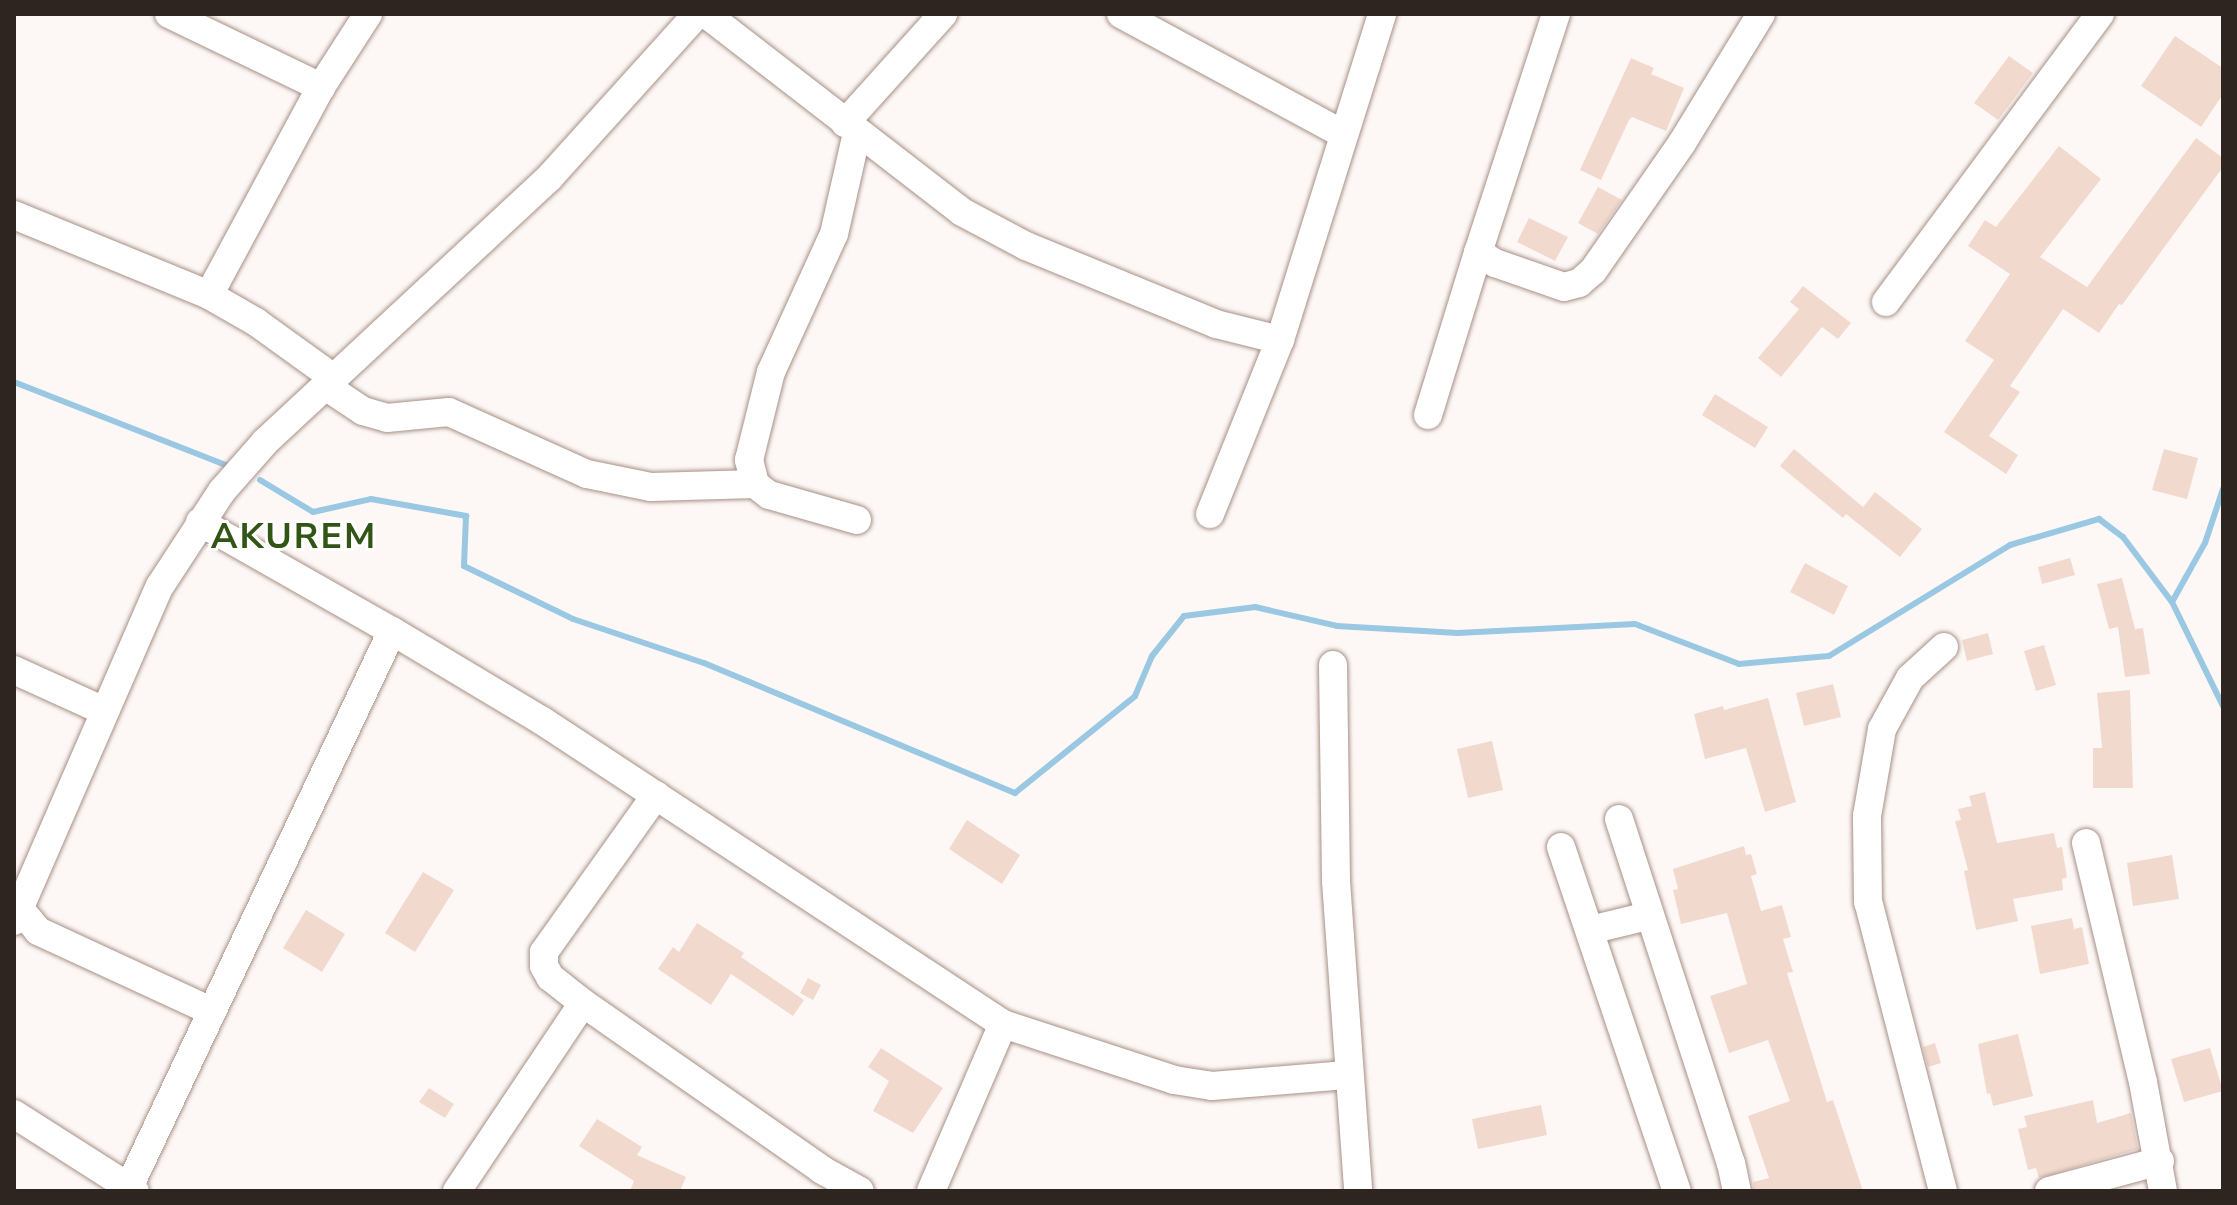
<!DOCTYPE html>
<style>
body{margin:0}
#map{position:relative;width:2237px;height:1205px;overflow:hidden;background:#fdf8f6;font-family:"Nunito Sans",sans-serif}
div>[style]{position:absolute}
[style*='--x']{left:calc(var(--x)*1px);top:calc(var(--y)*1px);width:calc(var(--w)*1px);rotate:calc(var(--a)*1deg)}
.stream>*{height:6px;margin:-3px;padding:0 3px;transform-origin:3px;border-radius:3px;background:#9ac8e3}
.building>*{inset:0;background:#f2d9ce}
.roads{filter:drop-shadow(0 0 2px #a79086) drop-shadow(0 0 2px #a79086)}
.minor>*{height:28px;margin:-14px;padding:0 14px;transform-origin:14px;border-radius:14px;background:#fff}
span{translate:-50% -50%;white-space:nowrap;text-align:center;line-height:1.15;-webkit-text-stroke:6px #fff;paint-order:stroke}
.district-label{font-size:36px;color:#325515;font-weight:700;letter-spacing:2px}
.frame{position:absolute;inset:0;border:16px solid #2e2521;pointer-events:none}
</style>
<div id="map">
<div class="stream">
<i style="--x:14;--y:382;--w:228;--a:21.4"></i>
<i style="--x:260;--y:480;--w:62;--a:31.1"></i>
<i style="--x:313;--y:512;--w:59;--a:-12.6"></i>
<i style="--x:371;--y:499;--w:97;--a:10.1"></i>
<i style="--x:466;--y:516;--w:50;--a:92.3"></i>
<i style="--x:464;--y:566;--w:121;--a:25.9"></i>
<i style="--x:573;--y:619;--w:138;--a:18.6"></i>
<i style="--x:704;--y:663;--w:337;--a:22.7"></i>
<i style="--x:1015;--y:793;--w:154;--a:-38.9"></i>
<i style="--x:1135;--y:696;--w:43;--a:-67"></i>
<i style="--x:1152;--y:656;--w:51;--a:-51.3"></i>
<i style="--x:1184;--y:616;--w:72;--a:-7.2"></i>
<i style="--x:1255;--y:607;--w:84;--a:13"></i>
<i style="--x:1337;--y:626;--w:121;--a:3.3"></i>
<i style="--x:1458;--y:633;--w:177;--a:-2.9"></i>
<i style="--x:1635;--y:624;--w:111;--a:21"></i>
<i style="--x:1739;--y:664;--w:90;--a:-5.1"></i>
<i style="--x:1829;--y:656;--w:212;--a:-31.5"></i>
<i style="--x:2010;--y:545;--w:93;--a:-16.3"></i>
<i style="--x:2099;--y:519;--w:30;--a:37"></i>
<i style="--x:2123;--y:537;--w:81;--a:53"></i>
<i style="--x:2172;--y:602;--w:116;--a:63.9"></i>
<i style="--x:2172;--y:602;--w:68;--a:-60.8"></i>
<i style="--x:2205;--y:543;--w:57;--a:-71.6"></i>
</div>
<div class="building">
<i style="clip-path:polygon(2175px 36px,2223px 68px,2223px 94px,2201px 127px,2141px 86px)"></i>
<i style="clip-path:polygon(2009px 56px,2033px 73px,1998px 120px,1974px 103px)"></i>
<i style="clip-path:polygon(1631px 58px,1654px 68px,1651px 74px,1684px 88px,1666px 131px,1632px 117px,1629px 120px,1601px 180px,1580px 170px)"></i>
<i style="clip-path:polygon(2196px 138px,2223px 158px,2223px 167px,2122px 305px,2119px 304px,2099px 333px,2063px 309px,2010px 386px,2020px 392px,1989px 436px,2018px 455px,2006px 474px,1944px 432px,1994px 360px,1965px 341px,2010px 274px,1968px 246px,1985px 220px,1996px 227px,2059px 146px,2101px 179px,2040px 257px,2087px 287px)"></i>
<i style="clip-path:polygon(1598px 187px,1622px 200px,1598px 234px,1578px 223px)"></i>
<i style="clip-path:polygon(1529px 218px,1568px 237px,1555px 261px,1517px 242px)"></i>
<i style="clip-path:polygon(1803px 286px,1851px 323px,1838px 339px,1822px 327px,1781px 377px,1758px 358px,1799px 309px,1790px 302px)"></i>
<i style="clip-path:polygon(1715px 394px,1768px 427px,1755px 448px,1702px 415px)"></i>
<i style="clip-path:polygon(1794px 449px,1863px 507px,1875px 492px,1922px 529px,1900px 557px,1846px 514px,1843px 518px,1780px 466px)"></i>
<i style="clip-path:polygon(2164px 449px,2198px 458px,2187px 499px,2152px 490px)"></i>
<i style="clip-path:polygon(2070px 558px,2075px 575px,2042px 584px,2038px 567px)"></i>
<i style="clip-path:polygon(1805px 563px,1848px 586px,1834px 615px,1790px 592px)"></i>
<i style="clip-path:polygon(2122px 578px,2135px 629px,2143px 628px,2150px 674px,2125px 677px,2118px 627px,2109px 629px,2097px 584px)"></i>
<i style="clip-path:polygon(1988px 633px,1993px 654px,1967px 661px,1962px 640px)"></i>
<i style="clip-path:polygon(2044px 645px,2056px 685px,2036px 691px,2024px 651px)"></i>
<i style="clip-path:polygon(1833px 684px,1841px 717px,1804px 726px,1796px 693px)"></i>
<i style="clip-path:polygon(2130px 690px,2133px 788px,2093px 788px,2093px 748px,2102px 748px,2097px 693px)"></i>
<i style="clip-path:polygon(1768px 698px,1796px 802px,1765px 812px,1746px 748px,1705px 759px,1694px 714px,1723px 706px,1724px 710px)"></i>
<i style="clip-path:polygon(1492px 741px,1503px 790px,1468px 798px,1457px 749px)"></i>
<i style="clip-path:polygon(1985px 792px,1997px 843px,2054px 833px,2057px 848px,2062px 847px,2067px 877px,2062px 879px,2063px 890px,2013px 899px,2018px 921px,1976px 930px,1964px 871px,1968px 870px,1955px 821px,1961px 820px,1958px 809px,1972px 806px,1969px 796px)"></i>
<i style="clip-path:polygon(967px 820px,1020px 855px,1002px 884px,949px 849px)"></i>
<i style="clip-path:polygon(1744px 846px,1746px 855px,1751px 854px,1757px 874px,1751px 876px,1761px 911px,1782px 905px,1791px 937px,1783px 939px,1793px 972px,1787px 973px,1827px 1102px,1833px 1100px,1863px 1191px,1754px 1191px,1753px 1182px,1769px 1178px,1748px 1116px,1790px 1101px,1768px 1040px,1729px 1053px,1710px 996px,1747px 984px,1727px 913px,1681px 924px,1673px 890px,1678px 889px,1673px 869px)"></i>
<i style="clip-path:polygon(2172px 855px,2179px 899px,2133px 906px,2127px 863px)"></i>
<i style="clip-path:polygon(423px 872px,454px 890px,415px 952px,385px 933px)"></i>
<i style="clip-path:polygon(306px 910px,345px 934px,322px 972px,283px 948px)"></i>
<i style="clip-path:polygon(2072px 918px,2074px 929px,2082px 927px,2089px 964px,2040px 974px,2031px 926px)"></i>
<i style="clip-path:polygon(697px 923px,744px 953px,741px 957px,804px 1000px,793px 1016px,731px 974px,711px 1005px,658px 969px,673px 947px,679px 952px)"></i>
<i style="clip-path:polygon(808px 978px,821px 985px,813px 1000px,800px 993px)"></i>
<i style="clip-path:polygon(2018px 1034px,2033px 1096px,1993px 1106px,1990px 1093px,1987px 1094px,1978px 1044px)"></i>
<i style="clip-path:polygon(1935px 1043px,1941px 1063px,1928px 1067px,1923px 1047px)"></i>
<i style="clip-path:polygon(881px 1048px,943px 1088px,913px 1133px,873px 1111px,889px 1081px,868px 1067px)"></i>
<i style="clip-path:polygon(2210px 1048px,2223px 1091px,2184px 1102px,2171px 1059px)"></i>
<i style="clip-path:polygon(429px 1088px,454px 1104px,445px 1118px,419px 1102px)"></i>
<i style="clip-path:polygon(2093px 1100px,2097px 1123px,2131px 1113px,2138px 1149px,2039px 1178px,2036px 1168px,2028px 1170px,2018px 1129px,2027px 1127px,2024px 1116px)"></i>
<i style="clip-path:polygon(1541px 1105px,1547px 1135px,1478px 1149px,1472px 1119px)"></i>
<i style="clip-path:polygon(597px 1119px,642px 1147px,637px 1155px,686px 1177px,680px 1191px,630px 1191px,634px 1181px,579px 1146px)"></i>
</div>
<div class="roads">
<div class="minor">
<i style="--x:169;--y:14;--w:169;--a:25.7"></i>
<i style="--x:706;--y:14;--w:324;--a:37.7"></i>
<i style="--x:962;--y:212;--w:72;--a:28"></i>
<i style="--x:1026;--y:246;--w:205;--a:22.3"></i>
<i style="--x:1216;--y:324;--w:66;--a:14"></i>
<i style="--x:1121;--y:14;--w:252;--a:28.4"></i>
<i style="--x:1556;--y:14;--w:250;--a:108.1"></i>
<i style="--x:1478;--y:252;--w:20;--a:33"></i>
<i style="--x:1495;--y:263;--w:73;--a:19.2"></i>
<i style="--x:1564;--y:287;--w:16;--a:-15"></i>
<i style="--x:1579;--y:283;--w:18;--a:-41"></i>
<i style="--x:1593;--y:271;--w:156;--a:-55.2"></i>
<i style="--x:1682;--y:143;--w:151;--a:-58.5"></i>
<i style="--x:845;--y:123;--w:147;--a:-48"></i>
<i style="--x:14;--y:215;--w:211;--a:22.3"></i>
<i style="--x:209;--y:295;--w:54;--a:29.9"></i>
<i style="--x:256;--y:322;--w:97;--a:35.8"></i>
<i style="--x:209;--y:295;--w:236;--a:-61.7"></i>
<i style="--x:321;--y:87;--w:87;--a:-57.2"></i>
<i style="--x:1886;--y:302;--w:359;--a:-53.4"></i>
<i style="--x:327;--y:387;--w:43;--a:33.7"></i>
<i style="--x:363;--y:411;--w:25;--a:16"></i>
<i style="--x:387;--y:418;--w:62;--a:-5.5"></i>
<i style="--x:449;--y:412;--w:151;--a:24.2"></i>
<i style="--x:587;--y:474;--w:65;--a:11.5"></i>
<i style="--x:651;--y:487;--w:104;--a:-1.7"></i>
<i style="--x:1428;--y:415;--w:170;--a:-72.9"></i>
<i style="--x:1210;--y:514;--w:188;--a:-68.1"></i>
<i style="--x:1280;--y:340;--w:342;--a:-72.6"></i>
<i style="--x:857;--y:520;--w:91;--a:-164.1"></i>
<i style="--x:769;--y:495;--w:18;--a:-142"></i>
<i style="--x:755;--y:484;--w:25;--a:-104"></i>
<i style="--x:749;--y:460;--w:91;--a:-76"></i>
<i style="--x:771;--y:372;--w:152;--a:-65.5"></i>
<i style="--x:834;--y:234;--w:104;--a:-77.2"></i>
<i style="--x:200;--y:522;--w:221;--a:29.6"></i>
<i style="--x:392;--y:631;--w:174;--a:30.9"></i>
<i style="--x:541;--y:720;--w:553;--a:33.35"></i>
<i style="--x:1003;--y:1024;--w:180;--a:18.1"></i>
<i style="--x:1174;--y:1080;--w:38;--a:9"></i>
<i style="--x:1212;--y:1086;--w:135;--a:-4.7"></i>
<i style="--x:1333;--y:665;--w:216;--a:89.2"></i>
<i style="--x:1336;--y:881;--w:311;--a:85.9"></i>
<i style="--x:14;--y:670;--w:99;--a:24.5"></i>
<i style="--x:656;--y:795;--w:193;--a:125.5"></i>
<i style="--x:544;--y:952;--w:14;--a:90"></i>
<i style="--x:544;--y:966;--w:13;--a:61"></i>
<i style="--x:550;--y:977;--w:42;--a:38.2"></i>
<i style="--x:583;--y:1003;--w:292;--a:34.9"></i>
<i style="--x:822;--y:1170;--w:43;--a:28.9"></i>
<i style="--x:1619;--y:819;--w:362;--a:72"></i>
<i style="--x:1731;--y:1163;--w:29;--a:78"></i>
<i style="--x:2086;--y:843;--w:246;--a:76.6"></i>
<i style="--x:2143;--y:1082;--w:111;--a:79.6"></i>
<i style="--x:1561;--y:847;--w:363;--a:71.4"></i>
<i style="--x:19;--y:908;--w:30;--a:50"></i>
<i style="--x:38;--y:931;--w:191;--a:24.8"></i>
<i style="--x:14;--y:921;--w:365;--a:-66.5"></i>
<i style="--x:160;--y:586;--w:113;--a:-56.9"></i>
<i style="--x:222;--y:491;--w:65;--a:-48.7"></i>
<i style="--x:265;--y:442;--w:388;--a:-42.9"></i>
<i style="--x:549;--y:178;--w:221;--a:-47.9"></i>
<i style="--x:1590;--y:930;--w:60;--a:-13.6"></i>
<i style="--x:14;--y:1114;--w:143;--a:32.5"></i>
<i style="--x:129;--y:1187;--w:615;--a:-64.68"></i>
<i style="--x:457;--y:1191;--w:226;--a:-56.2"></i>
<i style="--x:931;--y:1191;--w:182;--a:-66.7"></i>
<i style="--x:1943;--y:1191;--w:299;--a:-104.5"></i>
<i style="--x:1868;--y:902;--w:86;--a:-90.7"></i>
<i style="--x:1867;--y:816;--w:88;--a:-80.2"></i>
<i style="--x:1882;--y:729;--w:58;--a:-61.2"></i>
<i style="--x:1910;--y:678;--w:46;--a:-42.4"></i>
<i style="--x:2049;--y:1191;--w:115;--a:-15.1"></i>
</div>
</div>
<div class="district-label">
<span style="left:294px;top:537px">AKUREM</span>
</div>
<div class="frame"></div>
</div>
